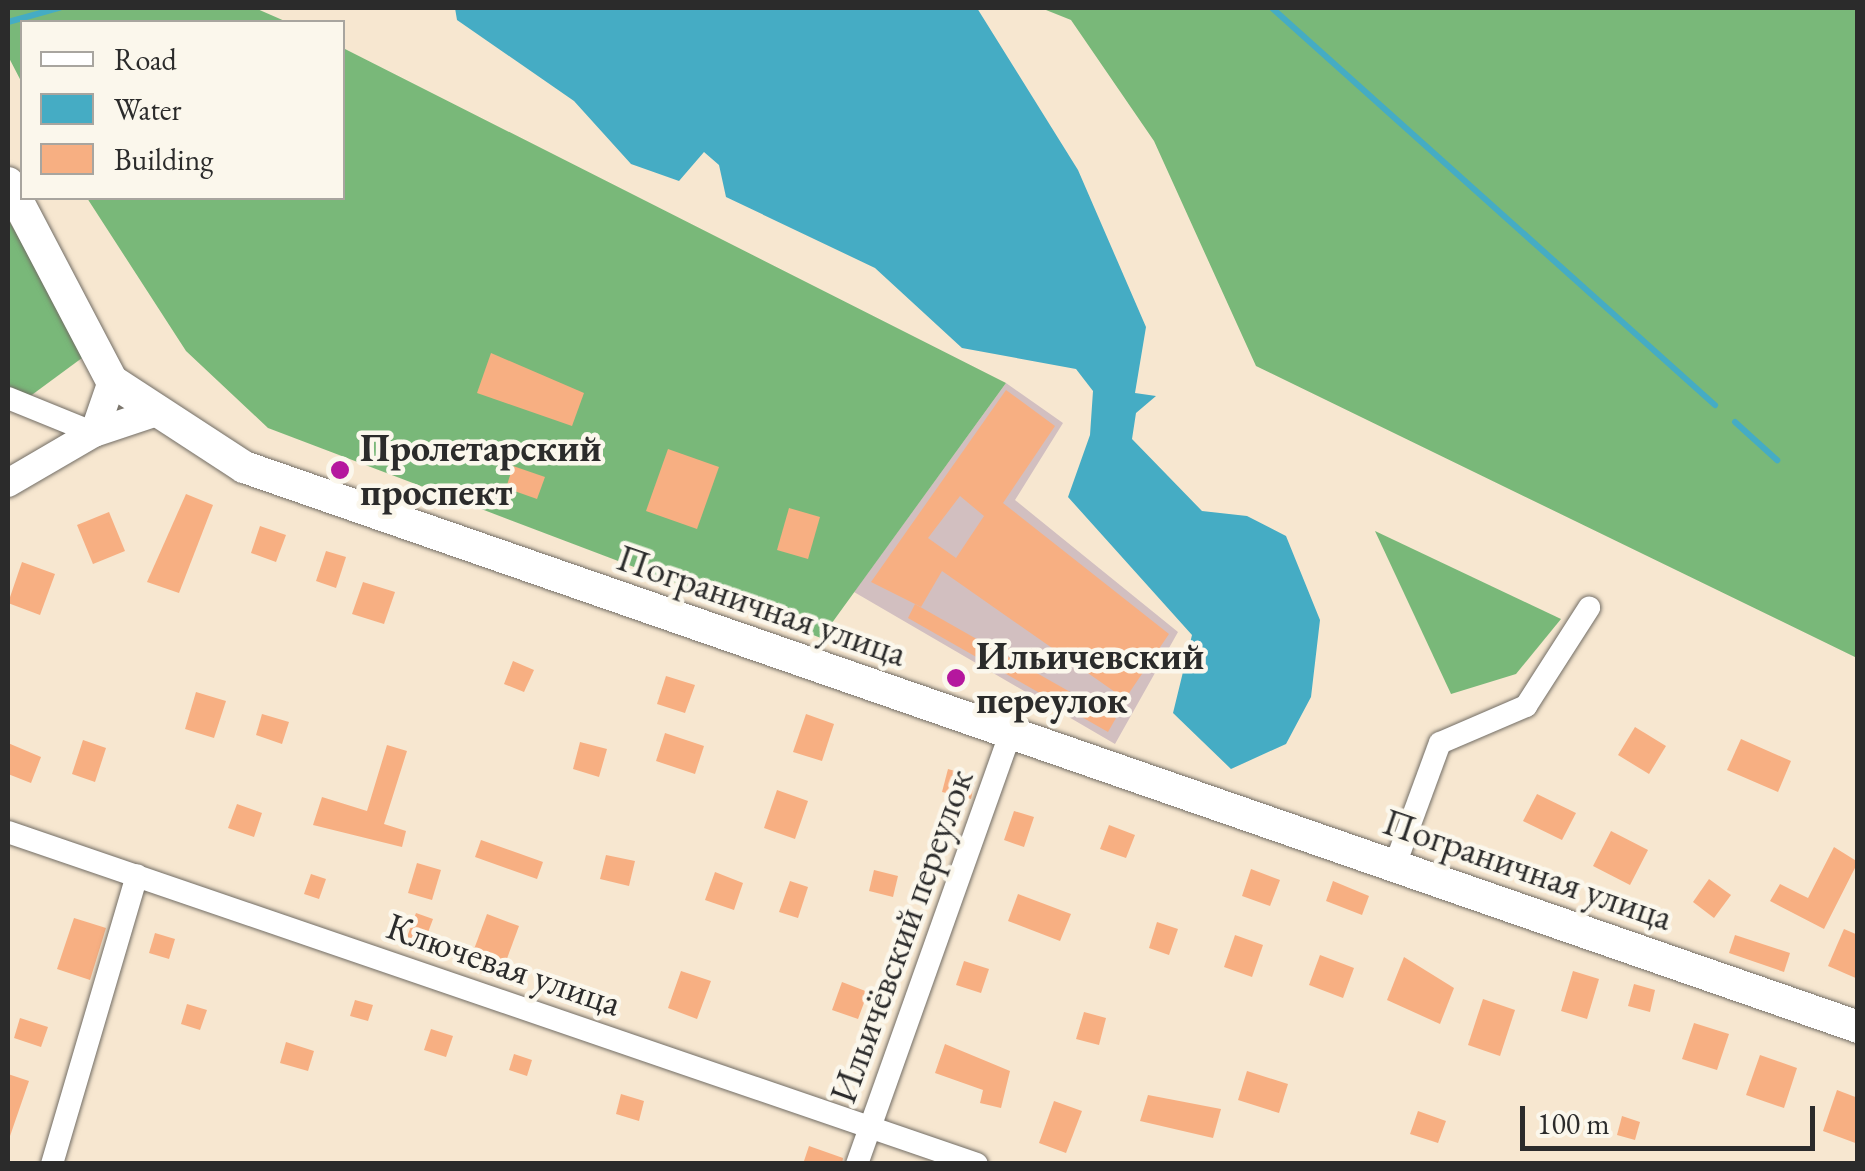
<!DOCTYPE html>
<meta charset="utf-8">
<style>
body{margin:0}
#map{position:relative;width:1865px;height:1171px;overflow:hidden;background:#f7e7d0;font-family:"EB Garamond",serif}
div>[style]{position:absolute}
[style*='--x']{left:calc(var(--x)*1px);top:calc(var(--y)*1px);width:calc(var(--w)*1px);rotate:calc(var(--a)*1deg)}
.industrial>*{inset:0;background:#d2bfc0}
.forest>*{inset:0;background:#79b879}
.water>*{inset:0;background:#45acc4}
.stream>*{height:6px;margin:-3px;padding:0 3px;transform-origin:3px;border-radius:3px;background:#45acc4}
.building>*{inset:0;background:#f7af82}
.roads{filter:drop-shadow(0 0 2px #726d65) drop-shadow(0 0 2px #726d65)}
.minor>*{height:22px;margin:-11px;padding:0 11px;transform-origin:11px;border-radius:11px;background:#fff}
.tertiary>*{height:28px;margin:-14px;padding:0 14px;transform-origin:14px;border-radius:14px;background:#fff}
.secondary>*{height:32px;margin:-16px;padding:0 16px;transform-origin:16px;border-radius:16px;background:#fff}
.dots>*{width:28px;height:28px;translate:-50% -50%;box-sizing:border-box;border:5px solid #fbf7ec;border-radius:50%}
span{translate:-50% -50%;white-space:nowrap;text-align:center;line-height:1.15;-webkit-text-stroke:9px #fbf7ec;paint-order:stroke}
.poi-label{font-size:38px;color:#2b2b2b;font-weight:700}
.left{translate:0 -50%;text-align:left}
.street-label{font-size:38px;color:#2b2b2b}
.frame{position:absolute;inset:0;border:10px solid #2b2b2b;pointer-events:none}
.legend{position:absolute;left:20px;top:20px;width:325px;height:180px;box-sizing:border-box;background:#fbf7ec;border:2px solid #a8a59f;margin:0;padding:12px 18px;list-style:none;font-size:30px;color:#2b2b2b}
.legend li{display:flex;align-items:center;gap:20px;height:50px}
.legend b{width:50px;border:2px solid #a8a59f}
.scale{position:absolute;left:1520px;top:1106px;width:295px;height:45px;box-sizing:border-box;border:5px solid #2b2b2b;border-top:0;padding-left:12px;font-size:30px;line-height:35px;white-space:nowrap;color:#2b2b2b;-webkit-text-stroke:8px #fbf7ec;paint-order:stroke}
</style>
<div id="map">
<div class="industrial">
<i style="clip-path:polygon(1006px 383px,1063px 423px,1015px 500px,1178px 632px,1115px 744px,854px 592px)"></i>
</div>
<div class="forest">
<i style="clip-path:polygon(8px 8px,255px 8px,287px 22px,22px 22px,22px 83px,8px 56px)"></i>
<i style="clip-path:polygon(1041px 8px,1857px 8px,1857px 658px,1256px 366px,1154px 141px,1071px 20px)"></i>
<i style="clip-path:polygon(343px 48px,1006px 383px,821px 638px,268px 428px,186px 351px,87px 198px,342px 198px)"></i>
<i style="clip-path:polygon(8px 219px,86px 355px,29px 397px,8px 390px)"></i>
<i style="clip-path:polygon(1375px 531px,1561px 619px,1516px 674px,1451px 694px)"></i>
</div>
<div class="water">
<i style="clip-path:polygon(455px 8px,977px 8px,1078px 170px,1146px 327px,1135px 393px,1156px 396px,1136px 413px,1132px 439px,1202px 511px,1247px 516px,1286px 536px,1320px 620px,1311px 697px,1286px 744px,1231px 769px,1173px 713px,1192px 635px,1068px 497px,1090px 435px,1093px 391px,1076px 369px,962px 348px,875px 268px,726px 197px,719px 165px,704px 152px,679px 181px,631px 164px,574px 101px,457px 20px)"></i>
</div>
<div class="stream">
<i style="--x:1272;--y:8;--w:595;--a:41.87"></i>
<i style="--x:8;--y:22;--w:53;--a:-15.4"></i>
<i style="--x:1735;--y:422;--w:57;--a:42.1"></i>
</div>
<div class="building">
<i style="clip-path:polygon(491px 353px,584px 393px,572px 426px,477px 393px)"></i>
<i style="clip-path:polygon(evenodd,1006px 390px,1055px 426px,1003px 503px,1169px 634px,1125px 699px,942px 571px,921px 607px,871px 582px,1006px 390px,960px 496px,984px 516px,956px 558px,928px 538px,960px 496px)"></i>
<i style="clip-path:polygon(668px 449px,719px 467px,697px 529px,646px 511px)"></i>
<i style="clip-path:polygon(513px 466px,545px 477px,537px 499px,506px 488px)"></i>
<i style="clip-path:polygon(186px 494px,213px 505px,179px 593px,147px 582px)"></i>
<i style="clip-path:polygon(789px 508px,820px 517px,808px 559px,777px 550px)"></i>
<i style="clip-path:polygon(109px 512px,125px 551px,93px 564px,77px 525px)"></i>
<i style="clip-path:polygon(260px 526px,286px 535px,276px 562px,251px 553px)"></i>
<i style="clip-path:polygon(326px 551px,346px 557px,336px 588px,316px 581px)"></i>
<i style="clip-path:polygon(22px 562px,55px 574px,40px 615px,8px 603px)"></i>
<i style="clip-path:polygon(363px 582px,395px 592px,384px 624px,352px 614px)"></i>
<i style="clip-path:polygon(915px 604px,1116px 718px,1108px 732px,908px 618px)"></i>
<i style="clip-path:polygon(513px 661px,534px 670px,524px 692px,504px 684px)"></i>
<i style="clip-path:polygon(666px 676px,695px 685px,685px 713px,657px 704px)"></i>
<i style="clip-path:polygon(196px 692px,226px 701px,214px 738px,185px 729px)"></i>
<i style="clip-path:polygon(262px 714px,289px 722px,282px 744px,256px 735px)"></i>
<i style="clip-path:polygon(806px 714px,834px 724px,822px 761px,793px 752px)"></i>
<i style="clip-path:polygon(1635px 727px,1666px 746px,1649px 774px,1618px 755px)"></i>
<i style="clip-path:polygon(665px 733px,704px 746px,695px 774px,656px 761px)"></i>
<i style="clip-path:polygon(1741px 739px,1791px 761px,1778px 792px,1727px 770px)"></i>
<i style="clip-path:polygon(83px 740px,106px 748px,95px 782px,72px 774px)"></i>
<i style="clip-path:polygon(580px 742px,607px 749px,599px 777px,573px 769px)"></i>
<i style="clip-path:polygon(8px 743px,41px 757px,31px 783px,8px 774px)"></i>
<i style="clip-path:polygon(387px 745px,407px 751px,384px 824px,406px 831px,402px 847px,313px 825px,322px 797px,367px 811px)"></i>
<i style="clip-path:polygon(948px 769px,976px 777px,971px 799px,942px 792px)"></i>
<i style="clip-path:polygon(777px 790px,808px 801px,795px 839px,764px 828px)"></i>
<i style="clip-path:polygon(1537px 794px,1576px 813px,1562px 840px,1523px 821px)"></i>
<i style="clip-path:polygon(237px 804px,262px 813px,254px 837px,228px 828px)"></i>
<i style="clip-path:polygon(1014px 811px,1034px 817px,1024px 847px,1004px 840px)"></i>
<i style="clip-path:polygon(1109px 825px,1135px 835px,1126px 858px,1100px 849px)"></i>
<i style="clip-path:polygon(1611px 831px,1648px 850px,1630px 885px,1593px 866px)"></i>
<i style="clip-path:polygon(481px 840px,543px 862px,537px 879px,475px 857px)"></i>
<i style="clip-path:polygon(1834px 847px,1858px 862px,1824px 929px,1770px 901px,1780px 884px,1808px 898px)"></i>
<i style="clip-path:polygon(606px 855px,635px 861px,629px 886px,600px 879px)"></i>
<i style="clip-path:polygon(417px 863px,441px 870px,432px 900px,408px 893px)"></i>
<i style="clip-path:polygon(1251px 869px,1280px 880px,1270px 906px,1242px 896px)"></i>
<i style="clip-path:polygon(874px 870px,898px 876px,893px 897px,869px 891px)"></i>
<i style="clip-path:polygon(715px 872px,743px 883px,734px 910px,705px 900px)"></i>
<i style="clip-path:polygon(311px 874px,326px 879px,319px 899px,304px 894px)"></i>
<i style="clip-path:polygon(1709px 879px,1731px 895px,1714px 918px,1693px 902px)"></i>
<i style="clip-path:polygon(790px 881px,808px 887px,798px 918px,779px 912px)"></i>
<i style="clip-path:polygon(1333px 881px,1369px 896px,1362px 915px,1326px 901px)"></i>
<i style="clip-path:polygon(1018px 894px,1071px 914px,1060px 941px,1008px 921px)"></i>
<i style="clip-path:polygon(416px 913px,433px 919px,424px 943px,407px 937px)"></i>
<i style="clip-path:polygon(487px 914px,519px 926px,505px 964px,473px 952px)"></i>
<i style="clip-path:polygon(74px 918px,106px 928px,90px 980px,57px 969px)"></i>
<i style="clip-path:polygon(1157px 922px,1178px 929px,1169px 955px,1149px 948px)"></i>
<i style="clip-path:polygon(1844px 929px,1858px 935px,1858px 979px,1828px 966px)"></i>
<i style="clip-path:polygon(155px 933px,175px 939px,169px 959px,149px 953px)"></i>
<i style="clip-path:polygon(1235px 935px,1263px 945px,1252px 977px,1224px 967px)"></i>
<i style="clip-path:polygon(1735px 935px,1790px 953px,1784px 972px,1729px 953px)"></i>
<i style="clip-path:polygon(1320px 955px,1354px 968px,1343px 998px,1309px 985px)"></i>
<i style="clip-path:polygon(1404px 957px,1454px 988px,1440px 1024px,1387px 1000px)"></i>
<i style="clip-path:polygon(964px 961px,989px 969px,981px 993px,956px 985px)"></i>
<i style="clip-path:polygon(681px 971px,711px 981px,697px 1019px,668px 1008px)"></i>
<i style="clip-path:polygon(1573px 971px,1599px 979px,1587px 1019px,1561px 1011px)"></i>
<i style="clip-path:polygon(842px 982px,868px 992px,858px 1019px,832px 1010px)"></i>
<i style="clip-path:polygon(1634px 984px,1655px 990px,1650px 1012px,1628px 1006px)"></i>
<i style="clip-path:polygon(1483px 999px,1515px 1010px,1500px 1056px,1468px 1045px)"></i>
<i style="clip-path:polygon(355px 1000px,373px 1005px,368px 1021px,350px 1016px)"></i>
<i style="clip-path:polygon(187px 1004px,207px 1010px,200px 1030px,181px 1024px)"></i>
<i style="clip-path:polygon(1084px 1012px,1106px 1018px,1099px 1045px,1076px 1039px)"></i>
<i style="clip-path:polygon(20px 1018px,48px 1027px,41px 1047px,14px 1038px)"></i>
<i style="clip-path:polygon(1694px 1023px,1729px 1034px,1717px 1070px,1682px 1059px)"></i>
<i style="clip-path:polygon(431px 1029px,453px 1036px,446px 1057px,424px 1050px)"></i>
<i style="clip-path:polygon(286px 1042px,314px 1051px,308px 1071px,280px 1063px)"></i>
<i style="clip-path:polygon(945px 1044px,1010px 1071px,1001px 1108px,980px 1103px,983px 1090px,935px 1073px)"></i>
<i style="clip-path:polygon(514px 1054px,532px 1060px,527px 1076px,509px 1070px)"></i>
<i style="clip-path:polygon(1760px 1055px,1797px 1068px,1784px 1108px,1746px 1095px)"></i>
<i style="clip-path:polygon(1247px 1071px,1288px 1084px,1279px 1113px,1238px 1100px)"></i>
<i style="clip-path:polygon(8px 1074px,29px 1081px,10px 1136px,8px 1135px)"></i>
<i style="clip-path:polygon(1837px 1090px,1858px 1098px,1858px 1144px,1823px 1131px)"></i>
<i style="clip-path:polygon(621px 1094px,644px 1101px,639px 1121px,616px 1114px)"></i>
<i style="clip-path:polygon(1148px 1095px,1221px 1109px,1213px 1138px,1140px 1121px)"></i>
<i style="clip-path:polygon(1054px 1101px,1082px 1111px,1066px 1153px,1039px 1143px)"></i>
<i style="clip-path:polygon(1418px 1111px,1446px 1121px,1438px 1143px,1410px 1134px)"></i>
<i style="clip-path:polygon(1622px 1116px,1640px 1122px,1635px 1140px,1617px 1135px)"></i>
<i style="clip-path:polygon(809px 1146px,843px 1158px,842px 1164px,803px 1164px)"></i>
</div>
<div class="roads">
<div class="minor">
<i style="--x:8;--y:398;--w:93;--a:22.1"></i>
<i style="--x:8;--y:832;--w:1024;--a:18.91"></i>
<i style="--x:1395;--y:865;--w:130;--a:-69.8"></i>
<i style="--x:1440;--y:743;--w:94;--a:-23.3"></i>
<i style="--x:1526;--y:706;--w:117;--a:-57.3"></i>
<i style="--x:52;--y:1164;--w:301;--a:-73.6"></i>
<i style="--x:857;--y:1164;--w:459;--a:-70.4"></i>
</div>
<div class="tertiary">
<i style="--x:94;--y:433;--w:55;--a:-70.9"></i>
<i style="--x:8;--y:483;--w:99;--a:-30.2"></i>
<i style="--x:94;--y:433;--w:60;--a:-18.4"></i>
</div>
<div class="secondary">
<i style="--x:8;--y:183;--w:224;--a:62.3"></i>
<i style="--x:112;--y:381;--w:158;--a:33.1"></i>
<i style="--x:244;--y:467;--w:1708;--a:19.13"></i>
</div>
</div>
<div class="dots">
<i style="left:340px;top:470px;background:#b5179e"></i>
<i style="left:956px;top:678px;background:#b5179e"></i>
</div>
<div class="poi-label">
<span class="left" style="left:360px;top:470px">Пролетарский<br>проспект</span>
<span class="left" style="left:976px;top:678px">Ильичевский<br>переулок</span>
</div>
<div class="street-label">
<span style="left:762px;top:605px;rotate:19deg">Пограничная улица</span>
<span style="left:1528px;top:869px;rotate:19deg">Пограничная улица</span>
<span style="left:901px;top:936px;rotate:-70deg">Ильичёвский переулок</span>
<span style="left:504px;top:964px;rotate:19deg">Ключевая улица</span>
</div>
<div class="frame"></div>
<ul class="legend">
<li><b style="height:12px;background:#fff"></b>Road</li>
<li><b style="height:28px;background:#45acc4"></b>Water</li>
<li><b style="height:28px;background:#f7af82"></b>Building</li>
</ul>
<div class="scale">100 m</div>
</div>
